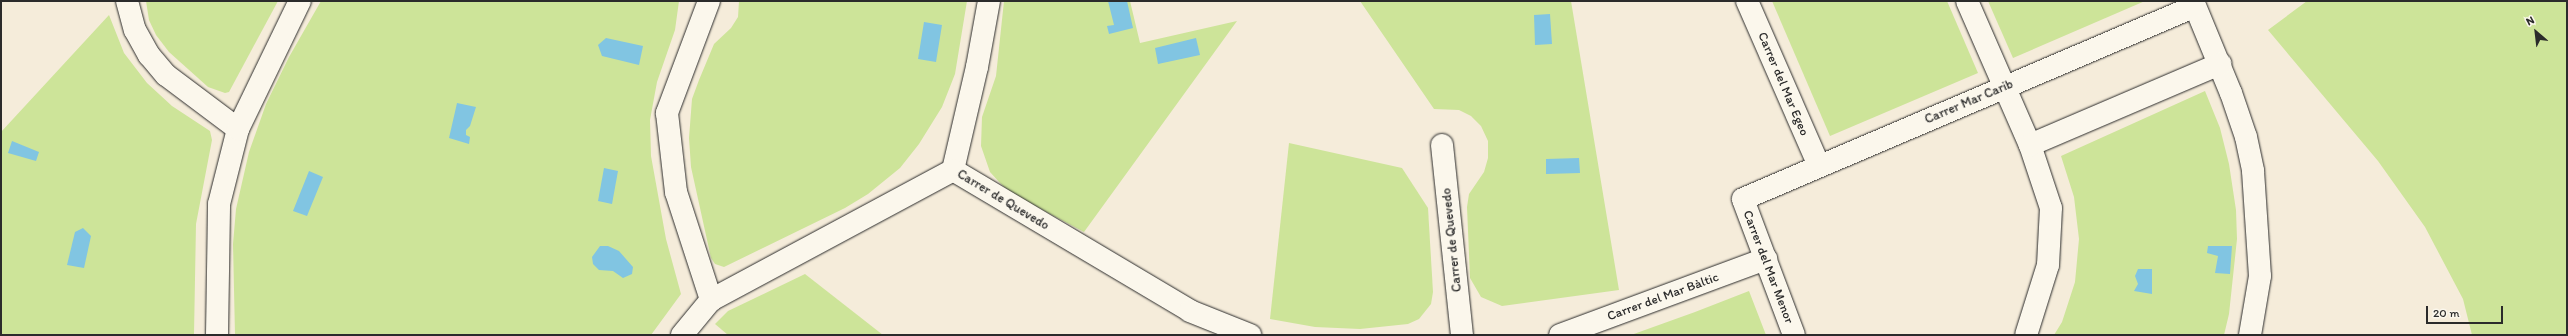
<!DOCTYPE html>
<meta charset="utf-8">
<style>
body{margin:0}
#map{position:relative;width:2568px;height:336px;overflow:hidden;background:#f5ecda;font-family:Itim,sans-serif}
div>[style]{position:absolute}
[style*='--x']{left:calc(var(--x)*1px);top:calc(var(--y)*1px);width:calc(var(--w)*1px);rotate:calc(var(--a)*1deg)}
.green>*{inset:0;background:#cde499}
.water>*{inset:0;background:#81c5e2}
.roads{filter:drop-shadow(0 0 1px #2b2b2b) drop-shadow(0 0 1px #2b2b2b)}
.minor>*{height:22px;margin:-11px;padding:0 11px;transform-origin:11px;border-radius:11px;background:#fbf7ec}
span{translate:-50% -50%;white-space:nowrap;text-align:center;line-height:1.15;-webkit-text-stroke:4px #fbf7ec;paint-order:stroke}
.street-label{font-size:13px;color:#2b2b2b}
.frame{position:absolute;inset:0;border:2px solid #2b2b2b;pointer-events:none}
.north{position:absolute;left:2516px;top:12px;width:40px;height:40px;-webkit-text-stroke:3px #fbf7ec;paint-order:stroke;rotate:332deg;font-size:11px;font-weight:700;line-height:16px;text-align:center;color:#2b2b2b}
.north::after{content:'';display:block;margin:auto;width:14px;height:18px;background:#2b2b2b;clip-path:polygon(50% 0,100% 100%,50% 72%,0 100%)}
.scale{position:absolute;left:2426px;top:306px;width:77px;height:18px;box-sizing:border-box;border:2px solid #2b2b2b;border-top:0;padding-left:5px;font-size:12px;line-height:14px;white-space:nowrap;color:#2b2b2b;-webkit-text-stroke:3px #fbf7ec;paint-order:stroke}
</style>
<div id="map">
<div class="green">
<i style="clip-path:polygon(146px 1px,278px 1px,229px 92px,225px 93px,208px 87px,169px 52px,156px 35px,149px 20px)"></i>
<i style="clip-path:polygon(321px 1px,679px 1px,675px 30px,657px 82px,650px 120px,651px 156px,666px 239px,681px 294px,651px 335px,235px 335px,233px 244px,236px 209px,249px 152px,266px 104px,289px 57px)"></i>
<i style="clip-path:polygon(739px 1px,967px 1px,955px 74px,942px 107px,919px 144px,900px 168px,868px 194px,845px 208px,724px 267px,715px 264px,711px 258px,691px 167px,689px 138px,692px 99px,699px 80px,714px 44px,731px 28px,738px 17px)"></i>
<i style="clip-path:polygon(1004px 1px,1130px 1px,1140px 43px,1237px 21px,1084px 232px,1011px 193px,1000px 183px,990px 172px,981px 146px,982px 117px,996px 76px)"></i>
<i style="clip-path:polygon(1360px 1px,1571px 1px,1619px 290px,1502px 306px,1481px 297px,1470px 278px,1467px 207px,1469px 194px,1484px 172px,1488px 158px,1488px 141px,1481px 126px,1471px 116px,1459px 110px,1434px 109px)"></i>
<i style="clip-path:polygon(1772px 1px,1947px 1px,1978px 73px,1830px 136px)"></i>
<i style="clip-path:polygon(1988px 1px,2145px 1px,2013px 58px)"></i>
<i style="clip-path:polygon(2307px 1px,2567px 1px,2567px 335px,2472px 335px,2463px 299px,2425px 227px,2378px 161px,2268px 30px)"></i>
<i style="clip-path:polygon(109px 15px,124px 53px,147px 83px,172px 106px,210px 131px,212px 140px,196px 224px,194px 335px,1px 335px,1px 132px)"></i>
<i style="clip-path:polygon(2205px 91px,2220px 128px,2229px 164px,2236px 210px,2237px 239px,2229px 314px,2224px 335px,2054px 335px,2062px 322px,2075px 282px,2079px 239px,2074px 197px,2061px 156px)"></i>
<i style="clip-path:polygon(1289px 143px,1402px 168px,1428px 208px,1433px 292px,1431px 304px,1419px 319px,1408px 324px,1360px 329px,1315px 327px,1270px 319px)"></i>
<i style="clip-path:polygon(805px 274px,883px 335px,728px 335px,715px 324px,728px 311px)"></i>
<i style="clip-path:polygon(1749px 291px,1766px 335px,1631px 335px,1695px 312px)"></i>
</div>
<div class="water">
<i style="clip-path:polygon(1108px 1px,1127px 1px,1133px 28px,1109px 34px,1107px 26px,1114px 25px)"></i>
<i style="clip-path:polygon(1550px 14px,1552px 44px,1535px 45px,1534px 15px)"></i>
<i style="clip-path:polygon(924px 22px,942px 25px,936px 62px,918px 59px)"></i>
<i style="clip-path:polygon(606px 38px,643px 46px,639px 65px,602px 56px,598px 45px)"></i>
<i style="clip-path:polygon(1196px 38px,1200px 55px,1158px 64px,1155px 48px)"></i>
<i style="clip-path:polygon(457px 103px,476px 107px,470px 126px,466px 130px,466px 135px,470px 137px,469px 144px,449px 138px)"></i>
<i style="clip-path:polygon(12px 141px,39px 152px,36px 161px,8px 153px)"></i>
<i style="clip-path:polygon(1579px 158px,1580px 173px,1546px 174px,1546px 159px)"></i>
<i style="clip-path:polygon(604px 168px,618px 171px,612px 204px,598px 201px)"></i>
<i style="clip-path:polygon(309px 171px,323px 177px,307px 216px,293px 211px)"></i>
<i style="clip-path:polygon(83px 228px,91px 236px,84px 268px,67px 265px,75px 232px)"></i>
<i style="clip-path:polygon(600px 246px,608px 246px,619px 251px,633px 267px,632px 274px,623px 278px,613px 271px,599px 270px,593px 264px,592px 257px)"></i>
<i style="clip-path:polygon(2208px 246px,2232px 246px,2230px 274px,2215px 273px,2218px 256px,2207px 253px)"></i>
<i style="clip-path:polygon(2138px 269px,2152px 269px,2152px 294px,2134px 291px,2138px 284px,2135px 276px)"></i>
</div>
<div class="roads">
<div class="minor">
<i style="--x:127;--y:1;--w:30;--a:75"></i>
<i style="--x:135;--y:30;--w:29;--a:61"></i>
<i style="--x:149;--y:55;--w:26;--a:50"></i>
<i style="--x:166;--y:75;--w:90;--a:36.9"></i>
<i style="--x:709;--y:1;--w:120;--a:110.6"></i>
<i style="--x:667;--y:113;--w:80;--a:83.5"></i>
<i style="--x:676;--y:192;--w:114;--a:72"></i>
<i style="--x:1747;--y:1;--w:180;--a:66.4"></i>
<i style="--x:1967;--y:1;--w:157;--a:66.4"></i>
<i style="--x:2030;--y:145;--w:66;--a:71.6"></i>
<i style="--x:2051;--y:208;--w:57;--a:93"></i>
<i style="--x:2048;--y:265;--w:73;--a:107.4"></i>
<i style="--x:2193;--y:1;--w:100;--a:67.6"></i>
<i style="--x:2231;--y:93;--w:46;--a:71.2"></i>
<i style="--x:2246;--y:137;--w:35;--a:78"></i>
<i style="--x:2253;--y:171;--w:105;--a:86.2"></i>
<i style="--x:2260;--y:276;--w:60;--a:99.6"></i>
<i style="--x:1442;--y:145;--w:191;--a:84"></i>
<i style="--x:2030;--y:145;--w:207;--a:-23.1"></i>
<i style="--x:953;--y:170;--w:106;--a:-76.9"></i>
<i style="--x:977;--y:67;--w:67;--a:-79.7"></i>
<i style="--x:217;--y:335;--w:131;--a:-89.1"></i>
<i style="--x:219;--y:204;--w:77;--a:-75.8"></i>
<i style="--x:238;--y:129;--w:142;--a:-64.2"></i>
<i style="--x:682;--y:335;--w:45;--a:-50.4"></i>
<i style="--x:711;--y:300;--w:275;--a:-28.2"></i>
<i style="--x:953;--y:170;--w:276;--a:30.7"></i>
<i style="--x:1190;--y:311;--w:65;--a:21.8"></i>
<i style="--x:1560;--y:335;--w:220;--a:-20.3"></i>
<i style="--x:1794;--y:335;--w:145;--a:-110.6"></i>
<i style="--x:1743;--y:199;--w:491;--a:-23.1"></i>
</div>
</div>
<div class="street-label">
<span style="left:1783px;top:84px;rotate:67deg">Carrer del Mar Egeo</span>
<span style="left:1969px;top:102px;rotate:-23deg">Carrer Mar Carib</span>
<span style="left:1003px;top:200px;rotate:31deg">Carrer de Quevedo</span>
<span style="left:1452px;top:240px;rotate:-96deg">Carrer de Quevedo</span>
<span style="left:1768px;top:267px;rotate:69deg">Carrer del Mar Menor</span>
<span style="left:1663px;top:297px;rotate:-20deg">Carrer del Mar Bàltic</span>
</div>
<div class="frame"></div>
<div class="north">N</div>
<div class="scale">20 m</div>
</div>
